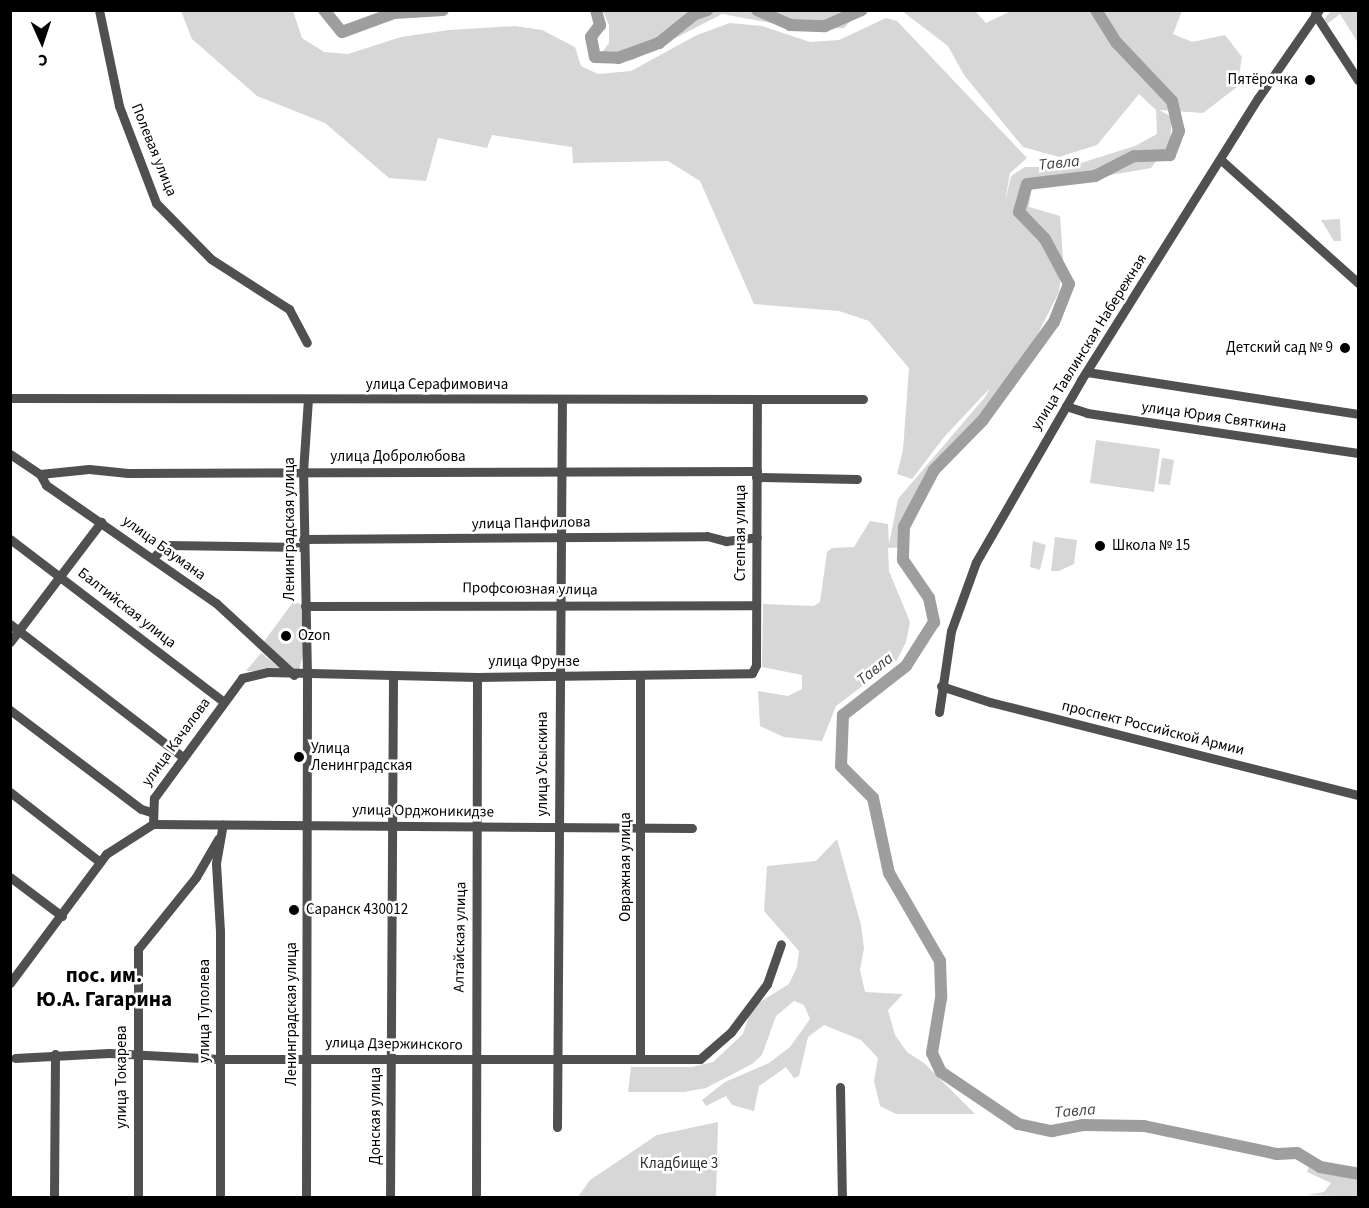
<!DOCTYPE html>
<meta charset="utf-8">
<style>
body{margin:0}
#map{position:relative;width:1369px;height:1208px;overflow:hidden;background:#fff;font-family:"Source Sans 3",sans-serif}
div>[style]{position:absolute}
[style*='--x']{left:calc(var(--x)*1px);top:calc(var(--y)*1px);width:calc(var(--w)*1px);rotate:calc(var(--a)*1deg)}
.green>*{inset:0;background:#d7d7d7}
.river>*{height:12px;margin:-6px;padding:0 6px;transform-origin:6px;border-radius:6px;background:#9e9e9e}
.minor>*{height:9px;margin:-4.5px;padding:0 4.5px;transform-origin:4.5px;border-radius:4.5px;background:#505050}
.dots>*{width:16px;height:16px;translate:-50% -50%;box-sizing:border-box;border:3px solid #fff;border-radius:50%}
span{translate:-50% -50%;white-space:nowrap;text-align:center;line-height:1.15;-webkit-text-stroke:5px #fff;paint-order:stroke}
.poi-label{font-size:15px;color:#000}
.right{translate:-100% -50%;text-align:right}
.left{translate:0 -50%;text-align:left}
.street-label{font-size:15px;color:#000}
.park-label{font-size:15px;color:#2e2e2e}
.water-label{font-size:16px;color:#3f3f3f;font-style:italic}
.district-label{font-size:21px;color:#000;font-weight:700}
.frame{position:absolute;inset:0;border:12px solid #000;pointer-events:none}
.north{position:absolute;left:12px;top:12px;width:60px;height:60px;-webkit-text-stroke:4px #fff;paint-order:stroke;rotate:177deg;font-size:16px;font-weight:700;line-height:24px;text-align:center;color:#000}
.north::after{content:'';display:block;margin:auto;width:21px;height:27px;background:#000;clip-path:polygon(50% 0,100% 100%,50% 72%,0 100%)}
</style>
<div id="map">
<div class="green">
<i style="clip-path:polygon(181px 11px,293px 11px,302px 38px,324px 52px,348px 54px,401px 37px,449px 30px,515px 26px,542px 30px,575px 47px,581px 66px,598px 74px,631px 71px,697px 35px,730px 23px,762px 26px,810px 42px,839px 40px,886px 18px,897px 21px,1027px 158px,1010px 173px,1005px 202px,1011px 176px,1025px 167px,1068px 167px,1135px 146px,1157px 134px,1156px 110px,1139px 94px,1097px 145px,1059px 157px,1023px 147px,964px 75px,948px 46px,902px 11px,975px 11px,986px 23px,1011px 11px,1182px 11px,1173px 34px,1192px 42px,1225px 35px,1242px 57px,1237px 87px,1203px 113px,1159px 110px,1172px 117px,1170px 143px,1151px 168px,1031px 189px,1029px 207px,1060px 216px,1063px 258px,1059px 292px,1006px 397px,912px 500px,907px 547px,888px 548px,889px 571px,910px 622px,906px 642px,897px 660px,836px 706px,822px 741px,784px 737px,760px 726px,758px 691px,788px 696px,802px 689px,802px 675px,762px 667px,763px 604px,814px 606px,820px 602px,827px 552px,832px 548px,854px 547px,870px 521px,888px 524px,889px 544px,898px 499px,985px 397px,990px 388px,945px 436px,912px 479px,897px 474px,903px 450px,909px 368px,869px 321px,839px 311px,754px 304px,700px 181px,668px 161px,573px 163px,572px 147px,492px 135px,487px 148px,438px 138px,426px 181px,389px 178px,325px 123px,257px 96px,192px 39px)"></i>
<i style="clip-path:polygon(603px 11px,860px 11px,844px 28px,809px 30px,722px 14px,633px 60px,610px 63px,600px 55px,609px 43px,609px 25px)"></i>
<i style="clip-path:polygon(1331px 11px,1358px 11px,1358px 43px,1340px 14px,1326px 25px,1325px 18px)"></i>
<i style="clip-path:polygon(1340px 219px,1341px 241px,1334px 241px,1321px 220px)"></i>
<i style="clip-path:polygon(1096px 440px,1160px 449px,1154px 492px,1090px 483px)"></i>
<i style="clip-path:polygon(1162px 458px,1174px 460px,1170px 485px,1158px 484px)"></i>
<i style="clip-path:polygon(1055px 537px,1077px 540px,1074px 564px,1059px 571px,1051px 571px)"></i>
<i style="clip-path:polygon(1033px 541px,1046px 545px,1040px 570px,1030px 567px)"></i>
<i style="clip-path:polygon(293px 602px,301px 604px,304px 650px,299px 671px,292px 670px,263px 643px)"></i>
<i style="clip-path:polygon(261px 653px,284px 671px,246px 671px)"></i>
<i style="clip-path:polygon(837px 839px,861px 925px,864px 948px,860px 970px,865px 992px,903px 994px,888px 1010px,895px 1035px,907px 1052px,924px 1063px,975px 1114px,896px 1114px,880px 1106px,874px 1081px,878px 1058px,861px 1040px,824px 1025px,808px 1037px,799px 1076px,794px 1078px,786px 1067px,759px 1086px,754px 1111px,732px 1105px,726px 1096px,706px 1106px,702px 1100px,725px 1082px,769px 1063px,790px 1047px,810px 1019px,804px 1005px,794px 1001px,776px 1016px,762px 1055px,752px 1064px,706px 1088px,684px 1092px,628px 1092px,631px 1067px,692px 1067px,713px 1062px,743px 1034px,752px 1007px,789px 984px,797px 967px,799px 951px,764px 911px,767px 866px,816px 861px)"></i>
<i style="clip-path:polygon(718px 1122px,716px 1197px,578px 1197px,590px 1180px,657px 1135px)"></i>
<i style="clip-path:polygon(1309px 1167px,1358px 1177px,1358px 1197px,1307px 1195px,1324px 1192px,1331px 1183px,1307px 1172px)"></i>
</div>
<div class="river">
<i style="--x:324;--y:10;--w:28;--a:51"></i>
<i style="--x:342;--y:32;--w:55;--a:-20.1"></i>
<i style="--x:394;--y:13;--w:49;--a:-3.5"></i>
<i style="--x:596;--y:10;--w:16;--a:75"></i>
<i style="--x:600;--y:25;--w:15;--a:127"></i>
<i style="--x:591;--y:37;--w:20;--a:79"></i>
<i style="--x:595;--y:57;--w:23;--a:2"></i>
<i style="--x:618;--y:58;--w:44;--a:-20.1"></i>
<i style="--x:659;--y:43;--w:46;--a:-38.9"></i>
<i style="--x:695;--y:14;--w:13;--a:-18"></i>
<i style="--x:757;--y:10;--w:36;--a:24"></i>
<i style="--x:790;--y:25;--w:35;--a:2"></i>
<i style="--x:825;--y:26;--w:40;--a:-23.4"></i>
<i style="--x:1096;--y:10;--w:39;--a:58"></i>
<i style="--x:1117;--y:43;--w:80;--a:46.5"></i>
<i style="--x:1172;--y:101;--w:31;--a:77"></i>
<i style="--x:1179;--y:131;--w:26;--a:111"></i>
<i style="--x:1170;--y:155;--w:36;--a:178"></i>
<i style="--x:1134;--y:156;--w:44;--a:152.9"></i>
<i style="--x:1095;--y:176;--w:68;--a:173.3"></i>
<i style="--x:1027;--y:184;--w:29;--a:106"></i>
<i style="--x:1019;--y:212;--w:37;--a:46"></i>
<i style="--x:1045;--y:239;--w:51;--a:61.9"></i>
<i style="--x:1069;--y:284;--w:41;--a:111.5"></i>
<i style="--x:1054;--y:322;--w:122;--a:126"></i>
<i style="--x:982;--y:421;--w:69;--a:134.4"></i>
<i style="--x:934;--y:470;--w:64;--a:117.8"></i>
<i style="--x:904;--y:527;--w:33;--a:92"></i>
<i style="--x:903;--y:560;--w:46;--a:55.6"></i>
<i style="--x:929;--y:598;--w:25;--a:78"></i>
<i style="--x:934;--y:622;--w:52;--a:122.5"></i>
<i style="--x:906;--y:666;--w:80;--a:142.1"></i>
<i style="--x:843;--y:715;--w:51;--a:92.2"></i>
<i style="--x:841;--y:766;--w:45;--a:45"></i>
<i style="--x:873;--y:798;--w:77;--a:78"></i>
<i style="--x:889;--y:873;--w:102;--a:59.9"></i>
<i style="--x:940;--y:961;--w:37;--a:88"></i>
<i style="--x:941;--y:998;--w:56;--a:99.3"></i>
<i style="--x:932;--y:1053;--w:21;--a:65"></i>
<i style="--x:941;--y:1072;--w:93;--a:34"></i>
<i style="--x:1018;--y:1124;--w:35;--a:12"></i>
<i style="--x:1052;--y:1131;--w:31;--a:-11"></i>
<i style="--x:1082;--y:1125;--w:62;--a:0.9"></i>
<i style="--x:1144;--y:1126;--w:136;--a:11.9"></i>
<i style="--x:1277;--y:1154;--w:20;--a:-3"></i>
<i style="--x:1297;--y:1153;--w:27;--a:31"></i>
<i style="--x:1320;--y:1167;--w:39;--a:10"></i>
</div>
<div class="minor">
<i style="--x:99;--y:10;--w:98;--a:78.2"></i>
<i style="--x:119;--y:106;--w:104;--a:69.1"></i>
<i style="--x:156;--y:203;--w:78;--a:45.5"></i>
<i style="--x:211;--y:259;--w:93;--a:32.7"></i>
<i style="--x:289;--y:309;--w:38;--a:62"></i>
<i style="--x:1315;--y:14;--w:79;--a:56.9"></i>
<i style="--x:1220;--y:159;--w:186;--a:41.9"></i>
<i style="--x:1087;--y:372;--w:274;--a:8.8"></i>
<i style="--x:10;--y:398;--w:853;--a:0.07"></i>
<i style="--x:1066;--y:406;--w:22;--a:18"></i>
<i style="--x:1087;--y:413;--w:274;--a:8.4"></i>
<i style="--x:10;--y:454;--w:36;--a:34"></i>
<i style="--x:40;--y:474;--w:13;--a:61"></i>
<i style="--x:46;--y:485;--w:207;--a:34.8"></i>
<i style="--x:216;--y:603;--w:106;--a:42.7"></i>
<i style="--x:40;--y:474;--w:49;--a:-5.8"></i>
<i style="--x:89;--y:469;--w:39;--a:6"></i>
<i style="--x:128;--y:473;--w:629;--a:-0.18"></i>
<i style="--x:756;--y:477;--w:101;--a:1.1"></i>
<i style="--x:10;--y:539;--w:269;--a:37.3"></i>
<i style="--x:303;--y:539;--w:404;--a:-0.4"></i>
<i style="--x:707;--y:536;--w:20;--a:15"></i>
<i style="--x:726;--y:541;--w:31;--a:-7"></i>
<i style="--x:153;--y:558;--w:18;--a:-47"></i>
<i style="--x:165;--y:545;--w:139;--a:0.8"></i>
<i style="--x:305;--y:606;--w:450;--a:-0.1"></i>
<i style="--x:10;--y:624;--w:218;--a:37.6"></i>
<i style="--x:10;--y:642;--w:151;--a:-52.8"></i>
<i style="--x:941;--y:686;--w:52;--a:18.1"></i>
<i style="--x:990;--y:702;--w:380;--a:14.2"></i>
<i style="--x:10;--y:710;--w:164;--a:37.1"></i>
<i style="--x:141;--y:809;--w:10;--a:17"></i>
<i style="--x:939;--y:712;--w:82;--a:-81.6"></i>
<i style="--x:951;--y:631;--w:73;--a:-70.1"></i>
<i style="--x:976;--y:562;--w:210;--a:-60"></i>
<i style="--x:1081;--y:380;--w:333;--a:-57.9"></i>
<i style="--x:1258;--y:98;--w:107;--a:-55.3"></i>
<i style="--x:10;--y:792;--w:114;--a:37.9"></i>
<i style="--x:153;--y:824;--w:539;--a:0.43"></i>
<i style="--x:10;--y:877;--w:65;--a:36.9"></i>
<i style="--x:10;--y:983;--w:161;--a:-53.3"></i>
<i style="--x:106;--y:854;--w:56;--a:-32.6"></i>
<i style="--x:153;--y:824;--w:26;--a:-88"></i>
<i style="--x:154;--y:798;--w:149;--a:-53.7"></i>
<i style="--x:242;--y:678;--w:27;--a:-13"></i>
<i style="--x:268;--y:672;--w:209;--a:1.4"></i>
<i style="--x:477;--y:677;--w:275;--a:-0.8"></i>
<i style="--x:752;--y:673;--w:9;--a:-63"></i>
<i style="--x:756;--y:665;--w:264;--a:-89.8"></i>
<i style="--x:15;--y:1058;--w:94;--a:-3"></i>
<i style="--x:109;--y:1053;--w:111;--a:3.1"></i>
<i style="--x:220;--y:1059;--w:480;--a:0"></i>
<i style="--x:700;--y:1059;--w:41;--a:-41.1"></i>
<i style="--x:731;--y:1032;--w:60;--a:-53.1"></i>
<i style="--x:767;--y:984;--w:42;--a:-70.7"></i>
<i style="--x:640;--y:1058;--w:381;--a:-90"></i>
<i style="--x:840;--y:1087;--w:111;--a:89"></i>
<i style="--x:557;--y:1127;--w:726;--a:-89.61"></i>
<i style="--x:54;--y:1198;--w:144;--a:-89.6"></i>
<i style="--x:138;--y:1198;--w:249;--a:-90"></i>
<i style="--x:138;--y:949;--w:92;--a:-51.1"></i>
<i style="--x:196;--y:877;--w:44;--a:-59.9"></i>
<i style="--x:220;--y:1198;--w:267;--a:-90"></i>
<i style="--x:220;--y:931;--w:68;--a:-93.4"></i>
<i style="--x:216;--y:863;--w:39;--a:-80"></i>
<i style="--x:306;--y:1198;--w:523;--a:-89.89"></i>
<i style="--x:307;--y:675;--w:203;--a:-91.1"></i>
<i style="--x:303;--y:472;--w:73;--a:-86.1"></i>
<i style="--x:390;--y:1198;--w:522;--a:-89.67"></i>
<i style="--x:476;--y:1198;--w:521;--a:-89.89"></i>
</div>
<div class="dots">
<i style="left:1310px;top:80px;background:#000"></i>
<i style="left:1345px;top:348px;background:#000"></i>
<i style="left:1100px;top:546px;background:#000"></i>
<i style="left:286px;top:636px;background:#000"></i>
<i style="left:299px;top:757px;background:#000"></i>
<i style="left:294px;top:910px;background:#000"></i>
</div>
<div class="poi-label">
<span class="right" style="left:1298px;top:80px">Пятёрочка</span>
<span class="right" style="left:1333px;top:348px">Детский сад № 9</span>
<span class="left" style="left:1112px;top:546px">Школа № 15</span>
<span class="left" style="left:298px;top:636px">Ozon</span>
<span class="left" style="left:311px;top:757px">Улица<br>Ленинградская</span>
<span class="left" style="left:306px;top:910px">Саранск 430012</span>
</div>
<div class="street-label">
<span style="left:154px;top:150px;rotate:68deg">Полевая улица</span>
<span style="left:1089px;top:342px;rotate:-58deg">улица Тавлинская Набережная</span>
<span style="left:437px;top:385px">улица Серафимовича</span>
<span style="left:1214px;top:417px;rotate:8deg">улица Юрия Святкина</span>
<span style="left:398px;top:457px">улица Добролюбова</span>
<span style="left:531px;top:523px;rotate:-1deg">улица Панфилова</span>
<span style="left:290px;top:529px;rotate:-90deg">Ленинградская улица</span>
<span style="left:741px;top:533px;rotate:-90deg">Степная улица</span>
<span style="left:164px;top:548px;rotate:36deg">улица Баумана</span>
<span style="left:530px;top:589px;rotate:1deg">Профсоюзная улица</span>
<span style="left:127px;top:608px;rotate:38deg">Балтийская улица</span>
<span style="left:534px;top:662px">улица Фрунзе</span>
<span style="left:1153px;top:728px;rotate:14deg">проспект Российской Армии</span>
<span style="left:176px;top:742px;rotate:-54deg">улица Качалова</span>
<span style="left:543px;top:764px;rotate:-90deg">улица Усыскина</span>
<span style="left:423px;top:811px;rotate:1deg">улица Орджоникидзе</span>
<span style="left:626px;top:867px;rotate:-90deg">Овражная улица</span>
<span style="left:460px;top:937px;rotate:-89deg">Алтайская улица</span>
<span style="left:205px;top:1011px;rotate:-90deg">улица Туполева</span>
<span style="left:292px;top:1014px;rotate:-90deg">Ленинградская улица</span>
<span style="left:394px;top:1044px;rotate:1deg">улица Дзержинского</span>
<span style="left:122px;top:1077px;rotate:-90deg">улица Токарева</span>
<span style="left:376px;top:1116px;rotate:-90deg">Донская улица</span>
</div>
<div class="park-label">
<span style="left:679px;top:1164px">Кладбище 3</span>
</div>
<div class="water-label">
<span style="left:1059px;top:163px;rotate:-6deg">Тавла</span>
<span style="left:875px;top:669px;rotate:-39deg">Тавла</span>
<span style="left:1075px;top:1111px;rotate:-5deg">Тавла</span>
</div>
<div class="district-label">
<span style="left:104px;top:987px">пос. им.<br>Ю.А. Гагарина</span>
</div>
<div class="frame"></div>
<div class="north">С</div>
</div>
